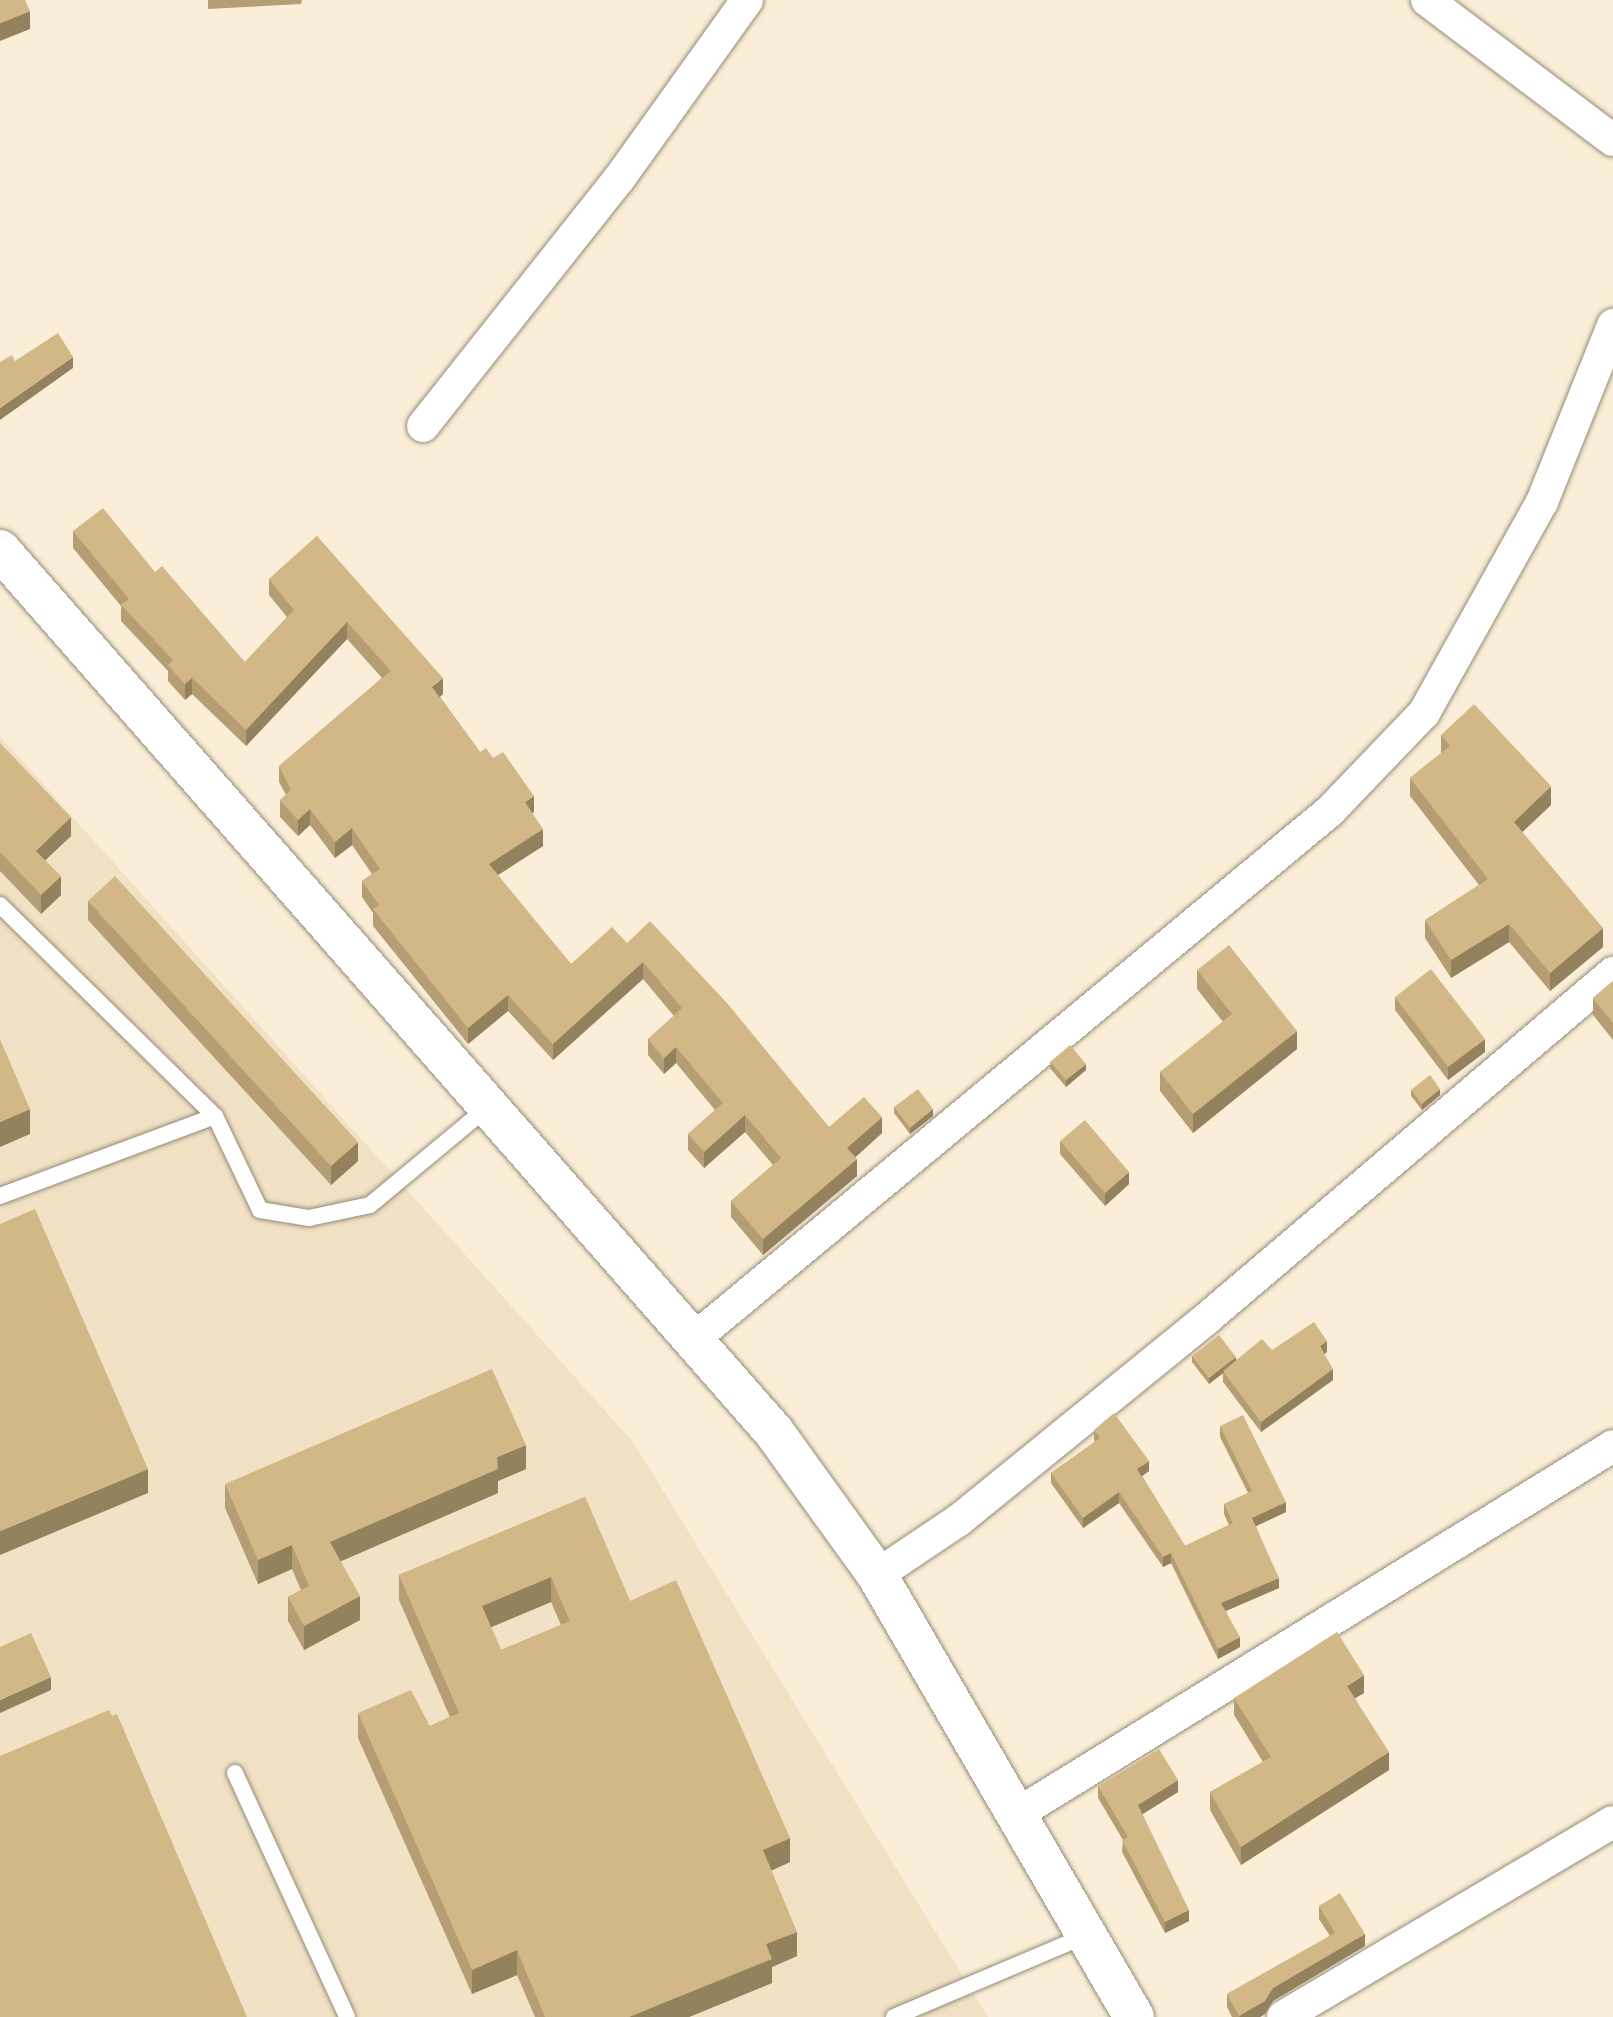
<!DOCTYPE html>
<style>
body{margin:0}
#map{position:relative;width:1613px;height:2017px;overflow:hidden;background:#faeed8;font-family:Karla,sans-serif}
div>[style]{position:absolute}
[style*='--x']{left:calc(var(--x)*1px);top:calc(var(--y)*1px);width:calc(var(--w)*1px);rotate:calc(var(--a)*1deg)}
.built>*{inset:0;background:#f1e1c5}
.roads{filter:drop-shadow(0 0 2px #958b77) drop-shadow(0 0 2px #958b77)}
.service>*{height:16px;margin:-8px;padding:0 8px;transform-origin:8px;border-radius:8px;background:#fff}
.minor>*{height:32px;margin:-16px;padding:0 16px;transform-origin:16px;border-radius:16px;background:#fff}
.tertiary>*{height:40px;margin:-20px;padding:0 20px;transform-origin:20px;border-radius:20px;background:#fff}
.wall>*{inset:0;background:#b59e74}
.shaded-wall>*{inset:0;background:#94815e}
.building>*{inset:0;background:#d3b887}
span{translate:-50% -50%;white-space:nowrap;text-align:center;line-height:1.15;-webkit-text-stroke:6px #fefcf8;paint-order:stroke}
</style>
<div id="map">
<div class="built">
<i style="clip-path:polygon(0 736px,633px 1442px,988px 2017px,0 2017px)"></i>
</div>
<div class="roads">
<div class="service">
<i style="--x:0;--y:905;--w:301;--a:44.5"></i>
<i style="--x:215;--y:1116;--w:104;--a:64.4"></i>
<i style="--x:260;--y:1210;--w:50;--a:9.3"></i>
<i style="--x:309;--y:1218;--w:62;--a:-12"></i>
<i style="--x:370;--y:1205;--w:152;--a:-39.7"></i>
<i style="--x:0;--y:1196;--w:229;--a:-20.4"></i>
<i style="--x:235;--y:1773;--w:268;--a:65.3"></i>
<i style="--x:894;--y:2017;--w:207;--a:-23"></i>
</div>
<div class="minor">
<i style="--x:1427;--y:0;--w:233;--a:37"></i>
<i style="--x:423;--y:426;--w:315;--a:-51.6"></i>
<i style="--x:619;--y:179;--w:220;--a:-54.4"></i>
<i style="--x:695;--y:1338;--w:825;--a:-39.69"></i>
<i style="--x:1330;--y:811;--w:136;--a:-46.2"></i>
<i style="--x:1424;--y:713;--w:242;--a:-60.8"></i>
<i style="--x:1542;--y:502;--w:191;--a:-68.1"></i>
<i style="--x:877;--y:1575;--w:99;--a:-33.9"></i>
<i style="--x:959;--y:1520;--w:317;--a:-39.1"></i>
<i style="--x:1205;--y:1320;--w:536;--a:-40.38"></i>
<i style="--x:1017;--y:1814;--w:700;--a:-31.69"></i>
<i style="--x:1283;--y:2017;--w:383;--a:-30.6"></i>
</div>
<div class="tertiary">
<i style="--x:0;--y:550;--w:1173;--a:48.73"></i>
<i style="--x:774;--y:1432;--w:176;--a:54.2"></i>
<i style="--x:877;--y:1575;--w:511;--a:59.82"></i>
</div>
</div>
<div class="wall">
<i style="clip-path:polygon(208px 0,302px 0,301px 4px,208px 9px)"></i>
<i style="clip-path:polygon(73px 531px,155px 572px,245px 662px,287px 617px,269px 595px,269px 579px,317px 536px,443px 694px,440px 697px,480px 752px,534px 812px,532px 813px,543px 846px,497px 875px,571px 964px,627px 943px,829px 1127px,882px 1133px,855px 1157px,857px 1176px,763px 1255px,731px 1217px,731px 1201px,773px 1165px,745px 1132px,704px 1168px,688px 1150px,688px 1134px,715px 1110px,676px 1063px,664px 1074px,648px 1055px,648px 1039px,674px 1016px,643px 979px,553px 1060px,508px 1011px,468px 1044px,373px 926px,373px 913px,362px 897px,362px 881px,372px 874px,352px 845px,335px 858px,310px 825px,298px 836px,280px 817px,280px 800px,286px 795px,279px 782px,279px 766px,382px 678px,347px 639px,246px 746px,192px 694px,185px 700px,168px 681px,168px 671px,121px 621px,121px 606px,73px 548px)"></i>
<i style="clip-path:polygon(1441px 735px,1551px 805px,1522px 832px,1603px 947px,1550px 991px,1509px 942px,1451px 978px,1425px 938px,1425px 920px,1479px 885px,1410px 796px,1410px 778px,1441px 753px)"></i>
<i style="clip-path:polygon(0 743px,71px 836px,45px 860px,61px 895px,41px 914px,0 871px)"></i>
<i style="clip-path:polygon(88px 901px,358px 1161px,331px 1185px,88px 920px)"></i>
<i style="clip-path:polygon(1197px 970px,1297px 1049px,1193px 1133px,1160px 1091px,1160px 1072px,1223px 1022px,1197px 989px)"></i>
<i style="clip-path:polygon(1613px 981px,1613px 1040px,1593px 1015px,1593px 998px)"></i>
<i style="clip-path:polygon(1395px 997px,1485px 1052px,1448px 1080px,1395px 1010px)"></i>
<i style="clip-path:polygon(1050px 1062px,1086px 1070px,1066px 1087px,1050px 1068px)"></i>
<i style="clip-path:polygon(1411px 1090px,1440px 1095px,1422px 1110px,1411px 1096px)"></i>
<i style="clip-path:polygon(894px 1107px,933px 1116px,910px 1134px,894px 1113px)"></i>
<i style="clip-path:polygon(1060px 1141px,1129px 1184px,1105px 1206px,1060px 1154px)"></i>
<i style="clip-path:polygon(1272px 1350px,1327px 1352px,1324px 1354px,1333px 1380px,1261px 1432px,1223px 1382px,1223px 1373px,1209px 1384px,1192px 1362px,1192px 1356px,1236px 1360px)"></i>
<i style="clip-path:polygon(1220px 1426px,1286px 1512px,1256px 1526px,1279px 1588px,1226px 1611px,1240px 1647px,1218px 1659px,1171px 1563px,1163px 1567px,1119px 1503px,1083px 1528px,1051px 1483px,1051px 1473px,1095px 1442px,1094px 1440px,1094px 1430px,1149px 1471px,1142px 1476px,1185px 1546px,1229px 1525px,1224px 1514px,1224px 1504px,1248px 1493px,1220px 1437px)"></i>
<i style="clip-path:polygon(526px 1469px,498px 1481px,498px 1493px,341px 1561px,360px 1620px,304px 1650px,288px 1621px,288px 1597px,301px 1590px,292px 1569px,258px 1584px,225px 1508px,225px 1484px)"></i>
<i style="clip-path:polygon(evenodd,585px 1497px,630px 1601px,790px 1862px,771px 1871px,797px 1956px,772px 1967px,772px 1983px,689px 2017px,535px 2017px,517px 1975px,472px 1994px,358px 1738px,358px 1713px,430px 1726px,450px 1717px,399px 1600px,399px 1575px,585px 1497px,551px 1602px,561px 1625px,501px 1650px,491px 1627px,551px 1602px)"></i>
<i style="clip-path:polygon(1364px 1693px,1355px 1698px,1389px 1770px,1241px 1865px,1210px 1810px,1210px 1792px,1263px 1762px,1234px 1715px,1234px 1698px)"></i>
<i style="clip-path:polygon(1098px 1786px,1178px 1792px,1142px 1814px,1189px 1921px,1165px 1933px,1122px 1852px,1123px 1840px,1098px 1798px)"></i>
<i style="clip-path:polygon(1319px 1906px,1365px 1946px,1273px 2001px,1265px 2014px,1260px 2017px,1232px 2017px,1227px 2007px,1227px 1994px,1330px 1936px,1319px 1919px)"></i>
</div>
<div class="shaded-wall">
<i style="clip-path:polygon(30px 11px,30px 29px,0 41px,0 23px)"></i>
<i style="clip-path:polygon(73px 357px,73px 368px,0 420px,0 408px)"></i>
<i style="clip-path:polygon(347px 622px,347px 639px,246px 746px,246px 730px)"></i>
<i style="clip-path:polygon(192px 678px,192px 694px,185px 700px,185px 684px)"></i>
<i style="clip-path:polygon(443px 678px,443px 694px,432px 703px,432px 687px)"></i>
<i style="clip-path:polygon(1551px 786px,1551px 805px,1514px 840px,1514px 822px)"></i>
<i style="clip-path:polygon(534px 796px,534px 812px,525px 818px,525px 802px)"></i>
<i style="clip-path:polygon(310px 809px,310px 825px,298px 836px,298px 820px)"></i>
<i style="clip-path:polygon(71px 817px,71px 836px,36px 869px,36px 851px)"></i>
<i style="clip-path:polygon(352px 828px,352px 845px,335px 858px,335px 842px)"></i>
<i style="clip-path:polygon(543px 829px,543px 846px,489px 881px,489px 864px)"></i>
<i style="clip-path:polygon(61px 876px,61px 895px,41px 914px,41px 895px)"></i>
<i style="clip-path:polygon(1509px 924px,1509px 942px,1451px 978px,1451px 960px)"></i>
<i style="clip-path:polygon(1603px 928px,1603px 947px,1550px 991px,1550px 973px)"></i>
<i style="clip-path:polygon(643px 962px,643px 979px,553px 1060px,553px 1044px)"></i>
<i style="clip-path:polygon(508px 995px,508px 1011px,468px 1044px,468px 1028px)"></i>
<i style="clip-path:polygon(1297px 1031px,1297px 1049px,1193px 1133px,1193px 1114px)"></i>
<i style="clip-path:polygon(1485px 1039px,1485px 1052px,1448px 1080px,1448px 1067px)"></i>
<i style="clip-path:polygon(676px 1047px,676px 1063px,664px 1074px,664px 1058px)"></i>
<i style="clip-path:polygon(1086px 1064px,1086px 1070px,1066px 1087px,1066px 1080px)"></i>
<i style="clip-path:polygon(1440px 1089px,1440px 1095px,1422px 1110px,1422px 1104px)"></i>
<i style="clip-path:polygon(30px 1109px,30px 1134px,0 1147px,0 1122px)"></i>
<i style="clip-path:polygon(933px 1109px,933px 1116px,910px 1134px,910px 1128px)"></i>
<i style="clip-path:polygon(745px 1115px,745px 1132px,704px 1168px,704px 1152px)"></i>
<i style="clip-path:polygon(882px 1117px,882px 1133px,847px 1165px,847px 1148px)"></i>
<i style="clip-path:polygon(358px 1142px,358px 1161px,331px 1185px,331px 1166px)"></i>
<i style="clip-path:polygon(857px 1159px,857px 1176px,763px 1255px,763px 1239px)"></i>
<i style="clip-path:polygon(1129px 1172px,1129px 1184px,1105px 1206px,1105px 1193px)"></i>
<i style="clip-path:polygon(1327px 1341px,1327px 1352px,1320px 1357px,1320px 1346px)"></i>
<i style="clip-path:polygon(1236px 1357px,1236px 1363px,1209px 1384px,1209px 1378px)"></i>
<i style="clip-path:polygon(1333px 1369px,1333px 1380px,1261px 1432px,1261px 1422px)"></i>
<i style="clip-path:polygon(526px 1445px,526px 1469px,498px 1481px,498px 1493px,330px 1566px,330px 1542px,497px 1457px)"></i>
<i style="clip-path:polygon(1149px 1461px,1149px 1471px,1137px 1480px,1137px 1469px)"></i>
<i style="clip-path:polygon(148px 1469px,148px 1493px,0 1555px,0 1531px)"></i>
<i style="clip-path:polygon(1119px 1492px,1119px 1503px,1083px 1528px,1083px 1518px)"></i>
<i style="clip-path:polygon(1286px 1502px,1286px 1512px,1252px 1528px,1252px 1518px)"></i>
<i style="clip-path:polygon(292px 1545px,292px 1569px,258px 1584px,258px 1560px)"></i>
<i style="clip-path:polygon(1171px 1553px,1171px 1563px,1163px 1567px,1163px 1557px)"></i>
<i style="clip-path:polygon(551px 1577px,551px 1602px,482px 1631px,482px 1606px)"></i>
<i style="clip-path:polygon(1279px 1578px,1279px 1588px,1221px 1613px,1221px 1603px)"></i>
<i style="clip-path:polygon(360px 1596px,360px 1620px,304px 1650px,304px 1626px)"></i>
<i style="clip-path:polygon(1240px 1637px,1240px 1647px,1218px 1659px,1218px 1649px)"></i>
<i style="clip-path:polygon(1364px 1675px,1364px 1693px,1347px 1703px,1347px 1686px)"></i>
<i style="clip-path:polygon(51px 1677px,51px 1690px,0 1713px,0 1700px)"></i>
<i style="clip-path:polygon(1389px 1752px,1389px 1770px,1241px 1865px,1241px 1847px)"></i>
<i style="clip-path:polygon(1178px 1780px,1178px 1792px,1138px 1817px,1138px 1805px)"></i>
<i style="clip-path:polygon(790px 1838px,790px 1862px,763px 1874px,763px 1850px)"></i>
<i style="clip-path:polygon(1189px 1910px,1189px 1921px,1165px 1933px,1165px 1922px)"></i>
<i style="clip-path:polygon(797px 1932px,797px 1956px,772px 1967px,772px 1983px,689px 2017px,629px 2017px,766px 1944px)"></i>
<i style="clip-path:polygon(1365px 1934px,1365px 1946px,1273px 2001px,1265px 2014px,1260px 2017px,1239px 2017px,1273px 1988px)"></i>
<i style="clip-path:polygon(517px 1950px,517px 1975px,472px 1994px,472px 1970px)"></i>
</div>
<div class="building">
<i style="clip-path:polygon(0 0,25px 0,30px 11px,0 23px)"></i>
<i style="clip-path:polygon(58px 333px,73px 357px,0 408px,0 362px,12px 355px,15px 361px)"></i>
<i style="clip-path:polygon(103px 508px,155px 572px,162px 566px,245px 662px,294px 610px,269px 579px,317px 536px,443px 678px,432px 687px,480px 752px,486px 748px,493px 758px,503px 752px,534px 796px,525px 802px,543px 829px,489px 864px,571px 964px,612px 927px,627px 943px,650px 921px,727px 1003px,829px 1127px,864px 1097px,882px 1117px,847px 1148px,857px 1159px,763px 1239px,731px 1201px,781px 1158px,745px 1115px,704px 1152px,688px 1134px,723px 1103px,676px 1047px,664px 1058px,648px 1039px,682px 1008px,643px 962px,553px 1044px,508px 995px,468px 1028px,373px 909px,379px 905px,362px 881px,380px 869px,352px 828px,335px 842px,310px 809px,298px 820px,280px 800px,291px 790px,279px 766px,391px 671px,347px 622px,246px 730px,192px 678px,185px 684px,168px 665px,173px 660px,121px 605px,129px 599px,73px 531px)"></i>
<i style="clip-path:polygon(1474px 704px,1551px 786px,1514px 822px,1603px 928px,1550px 973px,1509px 924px,1451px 960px,1425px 920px,1488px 879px,1410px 778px,1450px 746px,1441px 735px)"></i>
<i style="clip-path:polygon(0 743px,71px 817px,36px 851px,61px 876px,41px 895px,0 852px)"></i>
<i style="clip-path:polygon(115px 876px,358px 1142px,331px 1166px,88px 901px)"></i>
<i style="clip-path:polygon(1229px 945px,1297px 1031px,1193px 1114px,1160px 1072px,1232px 1014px,1197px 970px)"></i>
<i style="clip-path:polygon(1431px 969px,1485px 1039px,1448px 1067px,1395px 997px)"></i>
<i style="clip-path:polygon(1613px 981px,1613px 1023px,1593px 998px)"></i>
<i style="clip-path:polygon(0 1039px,30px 1109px,0 1122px)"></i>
<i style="clip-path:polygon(1070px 1045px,1086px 1064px,1066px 1080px,1050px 1062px)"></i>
<i style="clip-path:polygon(1430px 1075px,1440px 1089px,1422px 1104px,1411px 1090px)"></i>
<i style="clip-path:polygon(918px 1089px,933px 1109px,910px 1128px,894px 1107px)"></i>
<i style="clip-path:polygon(1085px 1120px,1129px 1172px,1105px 1193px,1060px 1141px)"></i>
<i style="clip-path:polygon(35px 1209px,148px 1469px,0 1531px,0 1224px)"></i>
<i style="clip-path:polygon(1314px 1322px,1327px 1341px,1320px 1346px,1333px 1369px,1261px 1422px,1223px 1371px,1262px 1339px,1272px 1350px)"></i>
<i style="clip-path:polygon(1219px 1335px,1236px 1357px,1209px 1378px,1192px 1356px)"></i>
<i style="clip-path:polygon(492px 1369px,526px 1445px,497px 1457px,498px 1469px,330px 1542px,360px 1596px,304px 1626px,288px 1597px,309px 1586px,292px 1545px,258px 1560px,225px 1484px)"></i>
<i style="clip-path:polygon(1114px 1413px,1149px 1461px,1137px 1469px,1185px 1546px,1233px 1523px,1224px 1504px,1252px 1491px,1220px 1426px,1243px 1415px,1286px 1502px,1252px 1518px,1279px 1578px,1221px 1603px,1240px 1637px,1218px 1649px,1171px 1553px,1163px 1557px,1119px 1492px,1083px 1518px,1051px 1473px,1100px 1438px,1094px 1430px)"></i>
<i style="clip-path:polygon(evenodd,585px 1497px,630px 1601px,676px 1580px,790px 1838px,763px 1850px,797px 1932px,766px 1944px,772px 1959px,629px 2017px,545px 2017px,517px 1950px,472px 1970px,358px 1713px,411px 1690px,430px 1726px,459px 1713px,399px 1575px,585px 1497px,551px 1577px,570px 1621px,501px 1650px,482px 1606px,551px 1577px)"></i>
<i style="clip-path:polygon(1337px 1632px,1364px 1675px,1347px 1686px,1389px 1752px,1241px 1847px,1210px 1792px,1271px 1757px,1234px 1698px)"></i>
<i style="clip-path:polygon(31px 1633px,51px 1677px,0 1700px,0 1647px)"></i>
<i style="clip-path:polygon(109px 1710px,112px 1716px,117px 1714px,247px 2017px,0 2017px,0 1756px)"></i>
<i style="clip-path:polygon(1159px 1749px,1178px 1780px,1138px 1805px,1189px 1910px,1165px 1922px,1122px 1840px,1128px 1837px,1098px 1786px)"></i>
<i style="clip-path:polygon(1340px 1893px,1365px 1934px,1273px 1988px,1265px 2001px,1239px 2016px,1227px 1994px,1335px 1933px,1319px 1906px)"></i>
</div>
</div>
